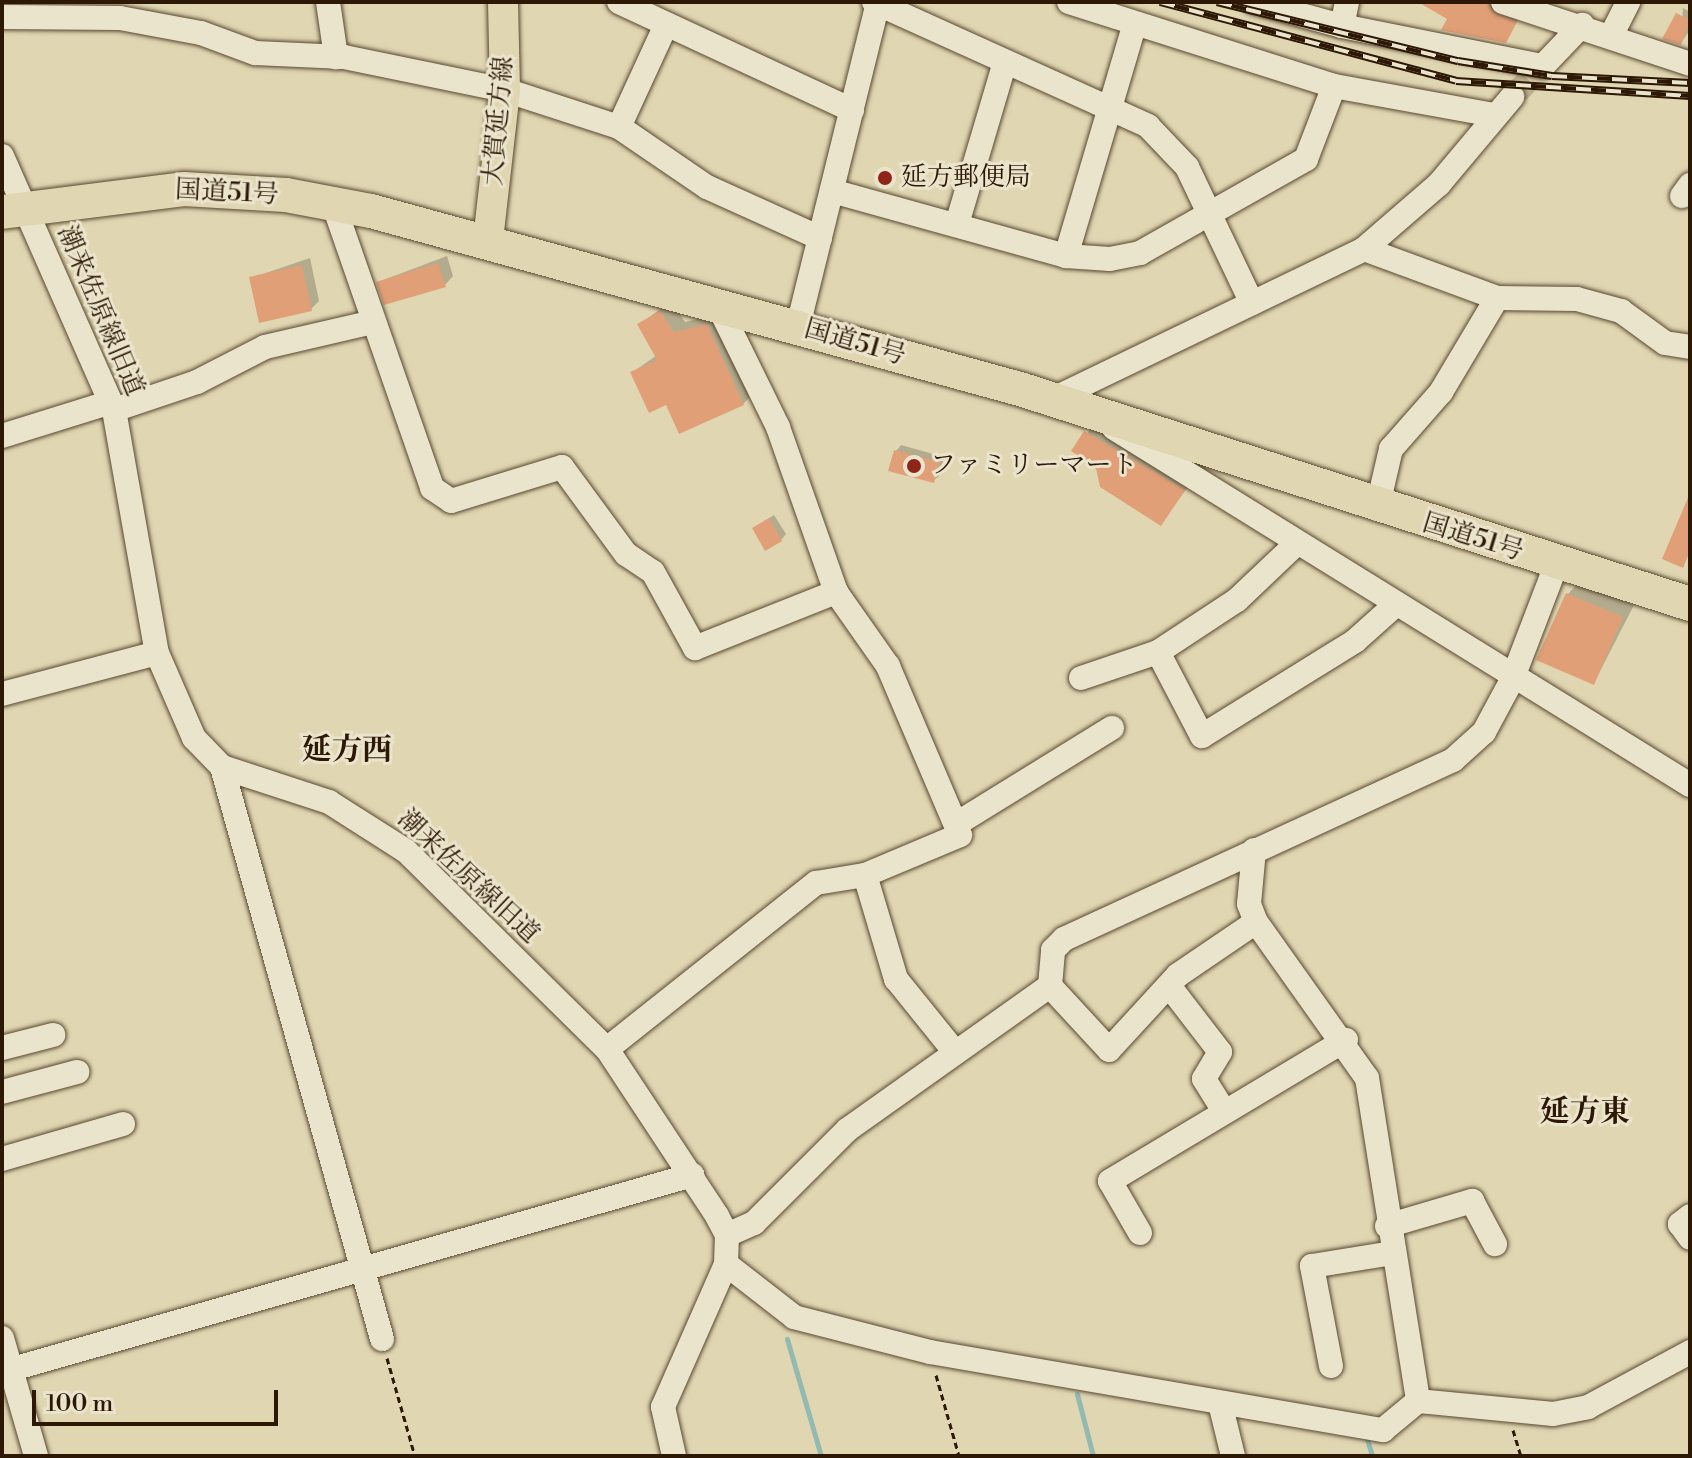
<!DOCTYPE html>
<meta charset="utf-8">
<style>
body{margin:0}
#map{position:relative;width:1692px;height:1458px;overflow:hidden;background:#e0d6b2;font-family:"Libre Bodoni","Noto Serif JP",serif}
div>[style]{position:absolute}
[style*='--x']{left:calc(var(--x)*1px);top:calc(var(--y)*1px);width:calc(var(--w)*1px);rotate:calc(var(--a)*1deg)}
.shadow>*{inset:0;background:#0003}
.stream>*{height:5px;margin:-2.5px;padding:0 2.5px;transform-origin:2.5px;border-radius:2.5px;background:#94b9b0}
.building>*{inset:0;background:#e19f78}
.minor-tunnel>*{height:24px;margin-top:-12px;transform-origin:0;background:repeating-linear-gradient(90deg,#bcb08f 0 24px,transparent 0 36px)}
.path>*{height:3px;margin-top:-1.5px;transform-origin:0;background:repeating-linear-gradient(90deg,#2c1804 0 6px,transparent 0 10px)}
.roads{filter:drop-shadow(0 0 2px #594830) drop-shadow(0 0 2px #594830)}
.minor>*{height:24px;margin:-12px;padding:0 12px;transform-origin:12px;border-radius:12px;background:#ebe4cd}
.major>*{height:30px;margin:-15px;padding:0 15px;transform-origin:15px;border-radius:15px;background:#e0d6b2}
.highway>*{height:34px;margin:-17px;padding:0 17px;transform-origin:17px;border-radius:17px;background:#e0d6b2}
.rail>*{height:8px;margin-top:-4px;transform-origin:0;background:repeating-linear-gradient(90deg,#ebe4cd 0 15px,#2c1804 0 30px);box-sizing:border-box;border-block:2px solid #2c1804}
.dots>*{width:22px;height:22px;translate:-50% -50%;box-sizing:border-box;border:4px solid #ebe4cd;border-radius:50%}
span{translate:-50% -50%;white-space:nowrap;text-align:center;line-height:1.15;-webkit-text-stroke:6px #ebe4cd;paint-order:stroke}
.street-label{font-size:26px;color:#2c1804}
.poi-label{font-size:26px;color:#2c1804}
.left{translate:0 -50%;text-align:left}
.quarter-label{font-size:30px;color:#2c1804;font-weight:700}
.frame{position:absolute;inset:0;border:4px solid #2c1804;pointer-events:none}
.scale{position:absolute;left:32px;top:1390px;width:246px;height:36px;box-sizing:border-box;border:4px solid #2c1804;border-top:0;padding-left:10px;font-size:24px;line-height:28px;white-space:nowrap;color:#2c1804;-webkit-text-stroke:6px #ebe4cd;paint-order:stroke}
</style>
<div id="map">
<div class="shadow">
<i style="clip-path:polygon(1434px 2px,1494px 2px,1520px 17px,1505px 41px,1450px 18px)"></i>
<i style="clip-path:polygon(1683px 8px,1690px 12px,1690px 30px,1681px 43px)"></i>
<i style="clip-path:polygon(447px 256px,453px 276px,445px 285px,378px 282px)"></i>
<i style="clip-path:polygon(310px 258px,319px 301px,311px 309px,251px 278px)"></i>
<i style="clip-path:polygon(671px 301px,685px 322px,718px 314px,754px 393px,743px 404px,667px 402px,633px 372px,657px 355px,640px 324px)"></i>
<i style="clip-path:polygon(1098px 420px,1195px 477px,1161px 524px,1074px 450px)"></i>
<i style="clip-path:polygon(901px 445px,944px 457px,939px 476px,933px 481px,896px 451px)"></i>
<i style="clip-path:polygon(774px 515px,786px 534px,781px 540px,754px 528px)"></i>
<i style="clip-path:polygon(1579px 582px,1634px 605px,1594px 683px,1568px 594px)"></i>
</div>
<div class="stream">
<i style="--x:787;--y:1339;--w:122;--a:73.8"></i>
<i style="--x:1077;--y:1394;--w:64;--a:75.5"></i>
<i style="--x:1366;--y:1436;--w:21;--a:73"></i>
</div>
<div class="building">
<i style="clip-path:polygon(1418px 2px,1484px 2px,1517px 22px,1506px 43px,1441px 30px,1447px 19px)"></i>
<i style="clip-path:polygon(1676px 13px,1690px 20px,1681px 45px,1662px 39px)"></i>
<i style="clip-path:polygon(438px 263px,446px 287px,384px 305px,376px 282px)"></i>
<i style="clip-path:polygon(302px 265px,312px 311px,259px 323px,249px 277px)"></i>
<i style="clip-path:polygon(660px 311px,674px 332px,707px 324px,744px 405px,679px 434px,666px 405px,649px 413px,630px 372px,657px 360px,637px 324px)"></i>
<i style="clip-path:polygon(1084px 431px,1185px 490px,1161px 526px,1100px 487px,1096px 468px,1071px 451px)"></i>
<i style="clip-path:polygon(894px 450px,939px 462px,934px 483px,888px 471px)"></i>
<i style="clip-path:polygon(1690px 493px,1690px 551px,1683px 568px,1662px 559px)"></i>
<i style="clip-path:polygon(769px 518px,782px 541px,765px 551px,752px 528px)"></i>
<i style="clip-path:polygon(1566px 593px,1623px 617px,1594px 685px,1536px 660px)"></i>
</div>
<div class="minor-tunnel">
<i style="--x:1512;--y:97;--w:44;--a:-45"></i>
</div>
<div class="path">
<i style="--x:387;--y:1358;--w:102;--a:74.1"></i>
<i style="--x:936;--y:1375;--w:84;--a:74.1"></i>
<i style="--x:1513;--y:1430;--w:27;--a:73"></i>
</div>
<div class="roads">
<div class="minor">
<i style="--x:328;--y:2;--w:56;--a:81.7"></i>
<i style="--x:619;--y:2;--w:257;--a:24.9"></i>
<i style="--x:874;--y:2;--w:301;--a:24.3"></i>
<i style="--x:1148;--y:126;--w:57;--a:46.4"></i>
<i style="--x:1187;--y:167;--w:151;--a:64.5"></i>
<i style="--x:1069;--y:2;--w:278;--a:17.6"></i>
<i style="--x:1334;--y:86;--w:163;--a:10.3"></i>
<i style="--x:1254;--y:2;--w:91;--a:15.3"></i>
<i style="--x:1342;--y:26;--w:25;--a:-78"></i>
<i style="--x:1503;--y:2;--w:197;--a:18.3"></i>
<i style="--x:2;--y:17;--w:118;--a:0.5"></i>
<i style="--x:120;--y:18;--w:82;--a:10.5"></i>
<i style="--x:201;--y:33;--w:58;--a:20.3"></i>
<i style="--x:255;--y:53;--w:89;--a:2.6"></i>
<i style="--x:344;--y:57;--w:164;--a:11.6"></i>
<i style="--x:505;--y:90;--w:120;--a:18"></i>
<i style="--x:619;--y:127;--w:107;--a:34.3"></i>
<i style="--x:707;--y:187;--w:124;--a:24.3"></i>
<i style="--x:1342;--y:26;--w:205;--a:11.3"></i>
<i style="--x:1543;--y:66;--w:57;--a:-46.4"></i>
<i style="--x:1612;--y:34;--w:36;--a:-63"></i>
<i style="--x:619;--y:127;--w:112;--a:-65.3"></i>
<i style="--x:2;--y:156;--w:278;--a:66.2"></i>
<i style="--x:114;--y:410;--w:247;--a:80"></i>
<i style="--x:157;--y:653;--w:93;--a:66.5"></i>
<i style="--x:194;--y:738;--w:40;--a:46"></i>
<i style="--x:222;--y:767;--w:113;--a:18.1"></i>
<i style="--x:329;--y:802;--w:91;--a:32.5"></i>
<i style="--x:406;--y:851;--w:282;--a:44.6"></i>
<i style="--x:607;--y:1049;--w:200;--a:56.6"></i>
<i style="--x:717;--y:1216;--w:21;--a:62"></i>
<i style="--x:727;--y:1235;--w:29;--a:92"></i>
<i style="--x:726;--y:1264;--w:156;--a:113.8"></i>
<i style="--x:663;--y:1407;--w:50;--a:77.3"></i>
<i style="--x:832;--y:191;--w:243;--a:15.5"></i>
<i style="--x:1066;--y:256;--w:44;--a:3.9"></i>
<i style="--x:1110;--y:259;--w:31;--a:-11"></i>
<i style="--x:1140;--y:253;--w:191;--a:-29.5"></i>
<i style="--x:1306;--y:159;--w:78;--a:-69"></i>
<i style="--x:1682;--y:196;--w:14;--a:-54"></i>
<i style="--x:333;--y:203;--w:302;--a:70.8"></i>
<i style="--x:432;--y:488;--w:23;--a:34"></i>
<i style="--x:451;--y:501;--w:116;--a:-17"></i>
<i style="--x:562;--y:467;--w:108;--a:53.7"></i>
<i style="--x:626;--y:554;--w:32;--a:34"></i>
<i style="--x:653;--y:572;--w:87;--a:61.1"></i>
<i style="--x:695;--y:648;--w:152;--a:-21.7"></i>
<i style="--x:957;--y:224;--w:169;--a:-73.5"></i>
<i style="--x:1364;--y:249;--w:99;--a:-40.9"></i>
<i style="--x:1439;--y:184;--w:114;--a:-50"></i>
<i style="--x:1066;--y:256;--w:240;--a:-73.5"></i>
<i style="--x:798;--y:326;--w:334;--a:-76.1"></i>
<i style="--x:1053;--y:399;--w:345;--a:-25.7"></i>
<i style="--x:1364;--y:249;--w:142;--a:20.2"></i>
<i style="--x:1497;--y:298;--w:80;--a:0.7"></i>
<i style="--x:1577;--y:299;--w:46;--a:15.3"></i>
<i style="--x:1621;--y:311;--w:54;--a:36"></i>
<i style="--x:1665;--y:343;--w:25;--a:9"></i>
<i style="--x:114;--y:410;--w:88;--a:-18.6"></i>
<i style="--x:197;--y:382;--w:76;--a:-27.2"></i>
<i style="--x:265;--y:347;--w:107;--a:-13"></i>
<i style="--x:1114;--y:428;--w:678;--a:31.79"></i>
<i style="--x:2;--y:436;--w:114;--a:-17.3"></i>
<i style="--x:1377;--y:509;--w:62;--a:-76.9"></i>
<i style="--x:1391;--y:449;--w:76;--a:-48.7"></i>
<i style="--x:1441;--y:392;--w:109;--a:-59.2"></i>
<i style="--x:1158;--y:652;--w:95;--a:62.4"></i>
<i style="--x:1202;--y:736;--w:180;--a:-31.8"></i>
<i style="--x:1355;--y:641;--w:51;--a:-41.8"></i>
<i style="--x:1081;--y:678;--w:81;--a:-18.7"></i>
<i style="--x:1158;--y:652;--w:95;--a:-33.4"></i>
<i style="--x:1237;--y:600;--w:79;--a:-43.5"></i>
<i style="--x:2;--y:694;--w:160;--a:-14.8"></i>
<i style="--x:222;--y:767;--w:594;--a:74.37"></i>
<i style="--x:958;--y:823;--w:181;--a:-31.7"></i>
<i style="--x:1254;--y:850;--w:54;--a:95.3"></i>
<i style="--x:1249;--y:904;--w:19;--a:69"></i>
<i style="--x:1256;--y:922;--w:191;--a:54.6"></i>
<i style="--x:1367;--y:1078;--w:327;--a:81"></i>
<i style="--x:865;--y:875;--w:109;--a:73.4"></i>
<i style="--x:896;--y:979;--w:94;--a:51.1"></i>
<i style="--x:1050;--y:986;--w:87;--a:47.3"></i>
<i style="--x:1109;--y:1050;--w:102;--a:-47.4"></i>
<i style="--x:1178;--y:975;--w:94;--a:-34.2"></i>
<i style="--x:1170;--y:987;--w:82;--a:52.4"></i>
<i style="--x:1220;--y:1052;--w:31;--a:121"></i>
<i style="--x:1204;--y:1079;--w:36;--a:58"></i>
<i style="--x:2;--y:1048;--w:53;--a:-14.3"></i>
<i style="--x:607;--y:1049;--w:267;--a:-38.5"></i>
<i style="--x:816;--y:883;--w:50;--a:-9.3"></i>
<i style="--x:865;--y:875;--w:103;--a:-22.8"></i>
<i style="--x:960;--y:835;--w:184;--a:-113.1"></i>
<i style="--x:888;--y:666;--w:90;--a:-125.1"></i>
<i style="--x:836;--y:592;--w:175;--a:-109.4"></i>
<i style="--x:778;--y:427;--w:138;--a:-116.2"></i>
<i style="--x:2;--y:1092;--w:78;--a:-14.9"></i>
<i style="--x:2;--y:1159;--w:126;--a:-16.1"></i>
<i style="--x:1690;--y:1216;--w:13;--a:141"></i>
<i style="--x:1680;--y:1224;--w:17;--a:54"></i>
<i style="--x:1387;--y:1226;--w:89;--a:-16.4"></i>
<i style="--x:1472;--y:1201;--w:49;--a:61.9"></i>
<i style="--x:1140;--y:1233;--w:60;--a:-120"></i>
<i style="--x:1110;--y:1181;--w:275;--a:-30.9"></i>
<i style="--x:727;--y:1235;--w:30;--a:-24"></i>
<i style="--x:754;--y:1223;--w:132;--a:-45"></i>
<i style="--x:847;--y:1130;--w:249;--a:-35.4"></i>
<i style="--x:1050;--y:986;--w:36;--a:-85"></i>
<i style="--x:1053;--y:950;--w:16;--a:-45"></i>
<i style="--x:1064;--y:939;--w:428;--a:-24.7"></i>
<i style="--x:1453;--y:760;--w:42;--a:-42.1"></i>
<i style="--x:1484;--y:732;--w:59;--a:-61.7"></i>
<i style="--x:1512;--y:680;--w:125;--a:-69"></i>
<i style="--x:726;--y:1264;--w:86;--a:37.9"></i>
<i style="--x:794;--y:1317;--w:140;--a:14.4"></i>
<i style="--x:930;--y:1352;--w:460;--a:9.8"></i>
<i style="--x:1383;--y:1430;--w:45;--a:-39.6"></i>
<i style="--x:1418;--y:1401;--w:136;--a:5.5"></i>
<i style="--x:1553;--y:1414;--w:36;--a:-11"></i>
<i style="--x:1588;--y:1407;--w:116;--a:-28.3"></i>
<i style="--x:2;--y:1338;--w:123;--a:73.9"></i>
<i style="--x:1331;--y:1366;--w:102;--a:-100.8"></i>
<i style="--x:1312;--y:1266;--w:81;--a:-9.2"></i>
<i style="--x:2;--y:1372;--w:718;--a:-15.93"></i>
<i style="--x:1220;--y:1403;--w:55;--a:76.2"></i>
</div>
<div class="major">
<i style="--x:488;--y:240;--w:151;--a:-83.5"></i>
<i style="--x:505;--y:90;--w:88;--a:-91.3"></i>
</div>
<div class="highway">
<i style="--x:2;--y:212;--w:183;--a:-7.2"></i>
<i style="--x:184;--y:189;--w:102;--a:3.4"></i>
<i style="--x:286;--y:195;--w:86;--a:10.7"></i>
<i style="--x:371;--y:211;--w:673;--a:15.34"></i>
<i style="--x:1020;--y:389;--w:704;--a:17.79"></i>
</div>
</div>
<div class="rail">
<i style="--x:1160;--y:2;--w:306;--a:14.9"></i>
<i style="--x:1456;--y:81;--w:234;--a:3.7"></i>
<i style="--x:1217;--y:2;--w:248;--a:13.8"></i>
<i style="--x:1458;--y:61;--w:95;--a:9.1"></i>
<i style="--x:1552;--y:76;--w:138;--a:2.9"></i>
</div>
<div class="dots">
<i style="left:885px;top:178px;background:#8f2418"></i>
<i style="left:914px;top:466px;background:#8f2418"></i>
</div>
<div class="street-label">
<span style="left:499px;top:121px;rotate:-85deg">大賀延方線</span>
<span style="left:227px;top:193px;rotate:3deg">国道51号</span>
<span style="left:100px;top:311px;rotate:67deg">潮来佐原線旧道</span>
<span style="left:855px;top:343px;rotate:16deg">国道51号</span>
<span style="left:1473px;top:538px;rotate:17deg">国道51号</span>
<span style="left:468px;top:877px;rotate:43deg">潮来佐原線旧道</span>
</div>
<div class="poi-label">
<span class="left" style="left:901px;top:178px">延方郵便局</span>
<span class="left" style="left:930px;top:466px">ファミリーマート</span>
</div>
<div class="quarter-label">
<span style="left:347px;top:750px">延方西</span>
<span style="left:1585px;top:1112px">延方東</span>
</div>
<div class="frame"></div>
<div class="scale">100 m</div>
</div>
